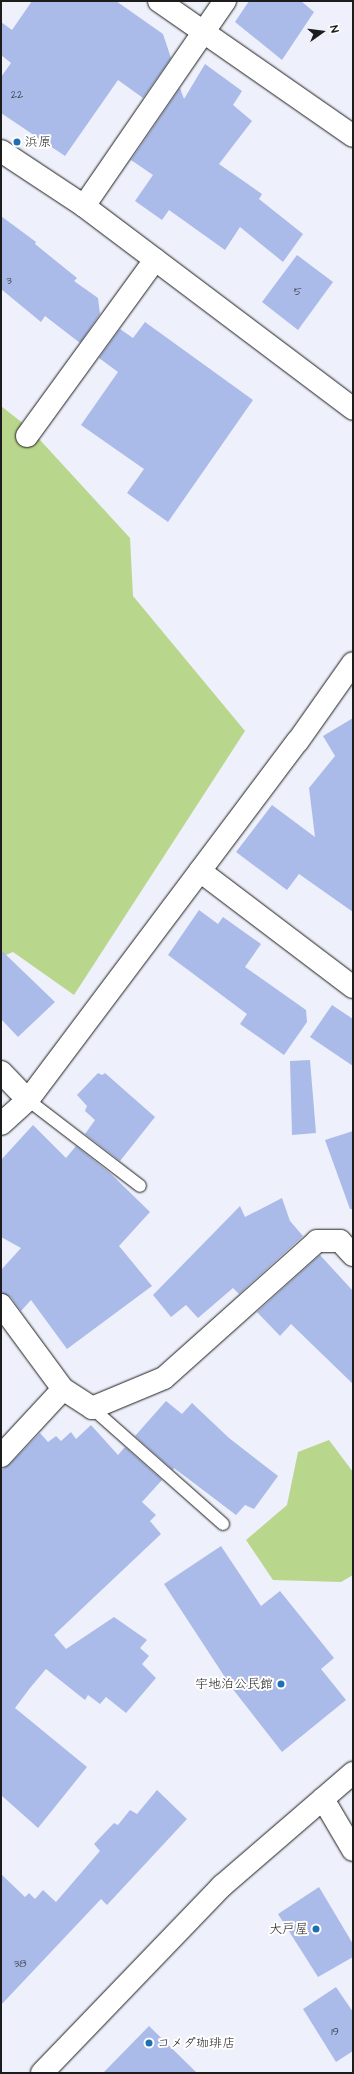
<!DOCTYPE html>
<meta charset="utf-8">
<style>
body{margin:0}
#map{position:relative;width:354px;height:2074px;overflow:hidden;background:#eef1fb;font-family:"Architects Daughter","Klee One",sans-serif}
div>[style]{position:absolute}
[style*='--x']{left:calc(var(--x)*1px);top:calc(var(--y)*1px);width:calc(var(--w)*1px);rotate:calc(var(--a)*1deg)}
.green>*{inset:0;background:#b9d68d}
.building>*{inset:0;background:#aabbea}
.roads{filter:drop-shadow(0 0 1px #1c1c1c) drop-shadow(0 0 1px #1c1c1c)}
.service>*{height:12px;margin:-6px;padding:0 6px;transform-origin:6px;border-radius:6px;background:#fff}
.minor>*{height:22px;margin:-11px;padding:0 11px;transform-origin:11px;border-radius:11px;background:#fff}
.tertiary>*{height:22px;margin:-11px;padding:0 11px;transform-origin:11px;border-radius:11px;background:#fff}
.dots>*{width:11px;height:11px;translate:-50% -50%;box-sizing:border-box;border:2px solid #fff;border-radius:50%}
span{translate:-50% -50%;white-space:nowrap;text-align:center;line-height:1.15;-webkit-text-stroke:4px #fff;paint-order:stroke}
.number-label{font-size:11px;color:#404450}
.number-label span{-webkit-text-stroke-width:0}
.poi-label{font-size:13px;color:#1c1c1c}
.left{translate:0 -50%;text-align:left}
.right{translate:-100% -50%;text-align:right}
.frame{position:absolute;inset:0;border:2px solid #1c1c1c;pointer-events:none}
.north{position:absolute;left:302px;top:12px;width:40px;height:40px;-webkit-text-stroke:3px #fff;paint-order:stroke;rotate:76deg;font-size:11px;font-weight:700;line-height:16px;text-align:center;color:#1c1c1c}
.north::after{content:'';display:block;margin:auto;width:14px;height:18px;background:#1c1c1c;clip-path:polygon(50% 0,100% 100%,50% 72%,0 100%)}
</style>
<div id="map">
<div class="green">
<i style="clip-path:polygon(1px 406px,29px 428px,130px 538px,133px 596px,245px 731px,74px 995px,13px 952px,1px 957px)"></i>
<i style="clip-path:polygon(329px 1440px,353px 1472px,353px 1575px,341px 1582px,273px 1580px,246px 1540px,287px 1505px,298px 1452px)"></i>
</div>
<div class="building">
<i style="clip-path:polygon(32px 1px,116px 1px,163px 34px,171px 58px,143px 98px,118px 80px,65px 156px,1px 113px,1px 77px,11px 63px,1px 55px,1px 22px,12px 30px)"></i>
<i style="clip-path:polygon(249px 1px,301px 1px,314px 12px,282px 60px,235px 22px)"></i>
<i style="clip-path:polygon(205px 64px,242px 91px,233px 105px,252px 121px,219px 164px,262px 194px,259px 199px,303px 234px,283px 262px,240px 227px,225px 250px,169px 210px,162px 220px,135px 201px,153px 175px,131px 160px,180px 88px,184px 99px)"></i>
<i style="clip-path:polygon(1px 216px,36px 242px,35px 244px,77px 278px,74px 281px,98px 298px,100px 314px,80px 343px,45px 316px,41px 322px,1px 289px)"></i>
<i style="clip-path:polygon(297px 255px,333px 282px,298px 330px,262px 302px)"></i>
<i style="clip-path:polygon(145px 322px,253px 400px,168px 522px,127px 493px,144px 469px,81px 425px,118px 372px,99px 358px,120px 329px,133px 338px)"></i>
<i style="clip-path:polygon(353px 718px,353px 912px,299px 874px,287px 890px,236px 852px,272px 805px,315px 837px,309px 788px,335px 756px,323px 736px)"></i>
<i style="clip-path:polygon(199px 910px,218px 924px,223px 917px,261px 944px,245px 967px,306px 1010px,307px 1022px,284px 1055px,240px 1024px,247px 1014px,168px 955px)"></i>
<i style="clip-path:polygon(1px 950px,55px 1002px,18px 1037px,1px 1019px)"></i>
<i style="clip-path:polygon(332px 1005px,353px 1019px,353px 1066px,310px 1037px)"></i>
<i style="clip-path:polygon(310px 1060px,316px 1133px,292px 1135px,290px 1061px)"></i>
<i style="clip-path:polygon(98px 1073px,102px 1075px,105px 1073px,155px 1117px,120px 1161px,85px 1134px,95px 1120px,85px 1111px,87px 1106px,77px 1095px)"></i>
<i style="clip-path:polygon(33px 1125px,66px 1158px,76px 1146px,110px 1173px,150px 1212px,119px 1246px,152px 1286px,67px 1349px,31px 1300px,21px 1311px,11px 1297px,1px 1293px,1px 1270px,21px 1248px,1px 1237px,1px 1160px)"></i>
<i style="clip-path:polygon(353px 1131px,353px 1209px,350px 1209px,325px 1140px)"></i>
<i style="clip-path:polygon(282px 1198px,290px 1221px,303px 1236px,239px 1294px,233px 1288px,198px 1318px,186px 1305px,171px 1317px,153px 1295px,240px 1206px,245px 1217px)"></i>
<i style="clip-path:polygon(320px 1255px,353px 1291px,353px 1384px,291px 1324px,280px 1336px,257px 1312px)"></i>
<i style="clip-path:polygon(166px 1401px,182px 1414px,192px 1403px,229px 1438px,278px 1476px,254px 1509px,245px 1505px,236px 1515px,174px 1468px,173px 1470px,135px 1436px)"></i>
<i style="clip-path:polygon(91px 1425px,118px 1455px,125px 1447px,162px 1480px,142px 1502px,156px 1515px,150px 1521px,161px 1534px,54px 1635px,66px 1649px,114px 1617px,147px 1640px,140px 1648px,149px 1656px,142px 1664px,156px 1678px,126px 1713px,106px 1697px,100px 1704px,88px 1695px,85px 1700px,46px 1669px,30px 1688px,15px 1708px,87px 1767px,38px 1828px,1px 1795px,1px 1470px,10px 1464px,40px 1433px,48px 1442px,56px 1436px,61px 1441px,71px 1432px,76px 1439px)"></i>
<i style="clip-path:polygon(221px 1546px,261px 1606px,280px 1591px,334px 1658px,321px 1669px,346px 1700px,282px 1752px,232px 1688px,164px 1584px)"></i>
<i style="clip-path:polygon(157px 1790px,187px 1819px,107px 1905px,101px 1899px,1px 2005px,1px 1874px,25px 1897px,29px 1893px,35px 1899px,43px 1890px,56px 1902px,100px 1851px,94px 1844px,114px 1823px,118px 1825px,130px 1810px,137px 1814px)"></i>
<i style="clip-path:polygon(319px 1887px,353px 1944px,353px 1957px,318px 1977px,278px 1914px)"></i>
<i style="clip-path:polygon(336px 1987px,353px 2012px,353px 2051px,336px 2062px,303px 2009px)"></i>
<i style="clip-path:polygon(149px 2026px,197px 2073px,103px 2073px)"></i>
</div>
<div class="roads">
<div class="service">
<i style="--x:28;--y:1100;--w:141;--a:37.5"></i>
<i style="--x:92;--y:1408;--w:175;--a:41.5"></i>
</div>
<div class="minor">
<i style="--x:159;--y:1;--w:236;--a:34.8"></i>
<i style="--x:84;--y:206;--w:249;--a:-55.5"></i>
<i style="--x:27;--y:436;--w:218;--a:-54"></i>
<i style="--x:200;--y:871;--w:192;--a:37.2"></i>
<i style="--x:1;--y:1072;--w:39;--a:46"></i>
<i style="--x:1;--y:1124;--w:36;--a:-42"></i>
<i style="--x:28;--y:1100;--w:449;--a:-53.1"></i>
<i style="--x:298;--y:741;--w:95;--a:-54.8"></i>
<i style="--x:1;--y:1305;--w:104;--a:53.6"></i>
<i style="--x:63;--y:1389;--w:35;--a:33"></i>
<i style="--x:92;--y:1408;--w:78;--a:-22.6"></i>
<i style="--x:164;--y:1378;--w:205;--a:-41.8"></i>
<i style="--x:317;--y:1241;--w:23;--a:0"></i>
<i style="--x:340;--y:1241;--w:19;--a:47"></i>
<i style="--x:1;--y:1456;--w:91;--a:-47.2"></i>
</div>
<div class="tertiary">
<i style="--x:1;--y:151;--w:100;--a:33.5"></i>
<i style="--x:84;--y:206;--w:337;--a:37"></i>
<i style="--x:323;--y:1799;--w:59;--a:59.5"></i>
<i style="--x:42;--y:2073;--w:260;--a:-46.1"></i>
<i style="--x:222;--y:1886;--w:173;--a:-40.8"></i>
</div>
</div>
<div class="dots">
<i style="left:17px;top:142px;background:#1f6fb2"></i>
<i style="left:281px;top:1684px;background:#1f6fb2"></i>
<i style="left:316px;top:1929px;background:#1f6fb2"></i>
<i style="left:149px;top:2043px;background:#1f6fb2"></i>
</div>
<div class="number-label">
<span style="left:17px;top:95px">22</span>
<span style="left:9px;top:281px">3</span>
<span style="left:298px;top:292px">5</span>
<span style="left:20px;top:1964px">38</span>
<span style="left:335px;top:2032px">19</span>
</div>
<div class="poi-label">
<span class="left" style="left:25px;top:142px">浜原</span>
<span class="right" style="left:273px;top:1684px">宇地泊公民館</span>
<span class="right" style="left:308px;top:1929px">大戸屋</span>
<span class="left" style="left:157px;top:2043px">コメダ珈琲店</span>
</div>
<div class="frame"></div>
<div class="north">N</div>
</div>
